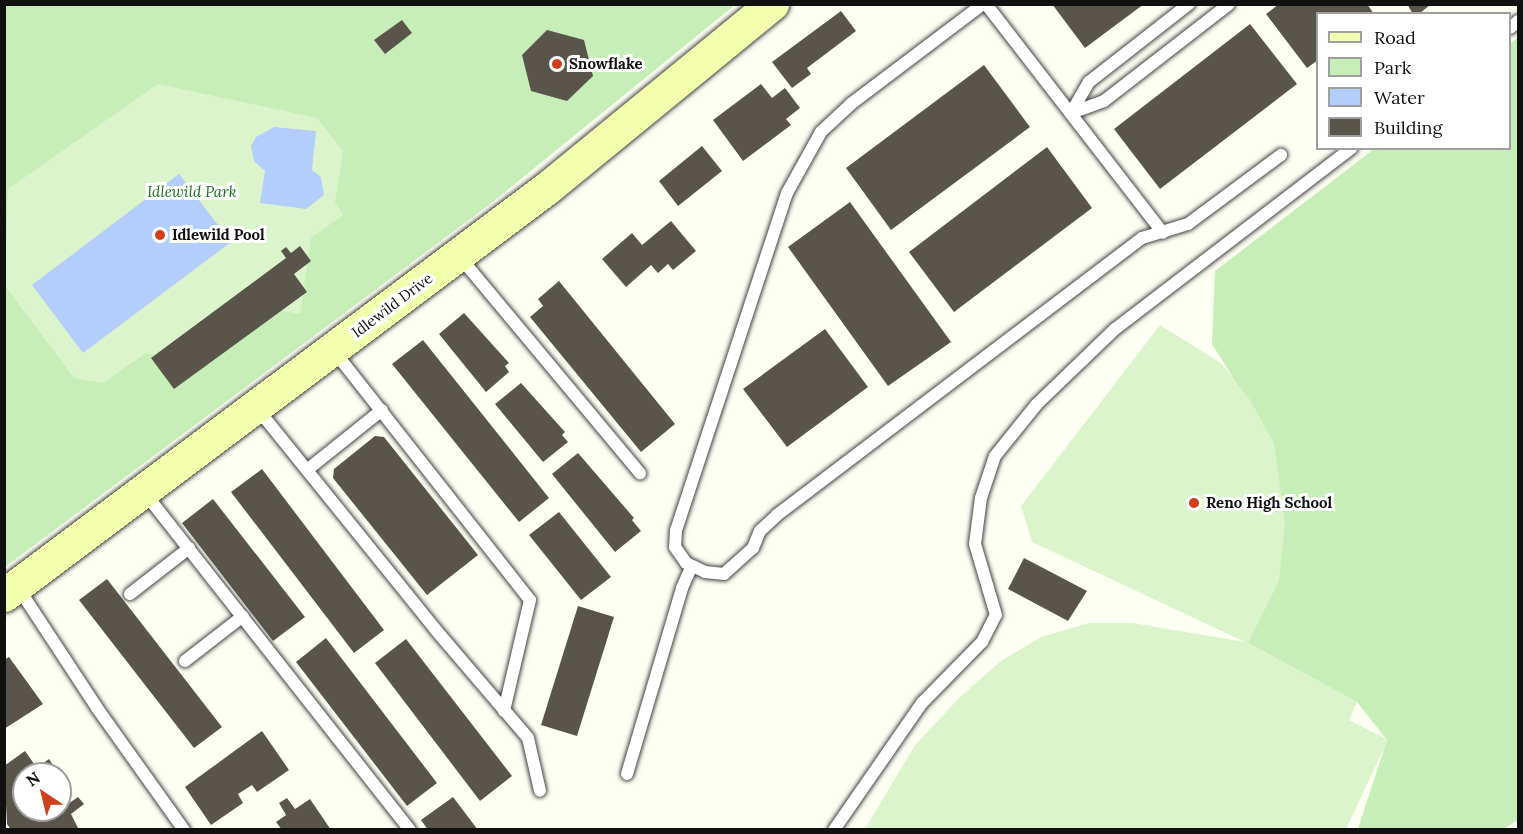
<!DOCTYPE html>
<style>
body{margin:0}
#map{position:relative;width:1523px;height:834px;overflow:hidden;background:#fefff3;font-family:Lora,serif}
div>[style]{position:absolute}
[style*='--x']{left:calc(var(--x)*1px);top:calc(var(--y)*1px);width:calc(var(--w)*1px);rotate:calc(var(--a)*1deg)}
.green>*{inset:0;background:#c7eeb8}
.pitch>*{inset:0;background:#dcf4cb}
.water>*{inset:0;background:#b3cefc}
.building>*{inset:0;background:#5a554b}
.roads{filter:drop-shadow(0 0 2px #434343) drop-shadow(0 0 2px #434343)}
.lane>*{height:12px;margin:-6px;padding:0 6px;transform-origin:6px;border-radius:6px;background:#fff}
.secondary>*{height:33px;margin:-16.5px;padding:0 16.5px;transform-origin:16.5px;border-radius:16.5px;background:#f4ffae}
.dots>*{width:16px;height:16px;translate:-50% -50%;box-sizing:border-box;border:3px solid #fff;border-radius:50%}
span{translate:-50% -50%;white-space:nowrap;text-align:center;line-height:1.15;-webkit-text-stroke:6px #fff;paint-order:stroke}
.poi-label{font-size:15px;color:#101010;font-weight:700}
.left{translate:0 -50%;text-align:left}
.park-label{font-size:15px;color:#196f1d;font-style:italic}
.street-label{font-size:15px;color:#101010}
.frame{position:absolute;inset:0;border:6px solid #101010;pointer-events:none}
.legend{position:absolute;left:1316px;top:12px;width:195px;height:138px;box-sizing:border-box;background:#fff;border:2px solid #9f9f9f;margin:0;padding:8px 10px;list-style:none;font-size:18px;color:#101010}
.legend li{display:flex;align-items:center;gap:12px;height:30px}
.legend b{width:30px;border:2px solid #9f9f9f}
.north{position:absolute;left:12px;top:762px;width:60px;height:60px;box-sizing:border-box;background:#fff;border:2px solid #9f9f9f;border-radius:50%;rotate:325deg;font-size:16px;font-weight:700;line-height:24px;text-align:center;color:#101010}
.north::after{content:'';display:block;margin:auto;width:21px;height:27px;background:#ce3f1a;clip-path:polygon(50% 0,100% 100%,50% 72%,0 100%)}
</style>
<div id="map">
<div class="green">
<i style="clip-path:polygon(5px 5px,735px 5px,494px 201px,5px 567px)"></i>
<i style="clip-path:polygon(1518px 37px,1518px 820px,1504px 829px,1358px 829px,1387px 740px,1357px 702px,1248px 643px,1274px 444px,1212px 344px,1215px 271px,1374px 149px,1510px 148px,1510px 44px)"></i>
</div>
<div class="pitch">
<i style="clip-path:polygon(158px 84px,317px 118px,343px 151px,335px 202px,343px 215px,311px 238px,300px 314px,280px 310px,202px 364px,146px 353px,103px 383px,74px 378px,5px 286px,8px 189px)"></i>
<i style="clip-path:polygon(1160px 325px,1221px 363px,1250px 400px,1274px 443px,1285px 523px,1279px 581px,1248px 643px,1357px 702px,1349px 720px,1388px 740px,1346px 829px,865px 829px,915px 745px,961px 696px,1001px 661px,1041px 637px,1089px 623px,1133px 623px,1245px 642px,1032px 542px,1021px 506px)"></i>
</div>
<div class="water">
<i style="clip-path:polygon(274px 127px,316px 131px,312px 170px,321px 177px,324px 195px,306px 209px,260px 203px,265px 171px,254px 161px,251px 146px,256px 137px)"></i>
<i style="clip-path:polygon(179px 174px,231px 242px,83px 353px,32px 285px)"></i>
</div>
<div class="building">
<i style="clip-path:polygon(1052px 4px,1144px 4px,1085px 48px)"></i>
<i style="clip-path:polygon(1279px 4px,1367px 4px,1374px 14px,1318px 14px,1318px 60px,1307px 68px,1266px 14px)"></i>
<i style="clip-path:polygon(1407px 4px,1431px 4px,1419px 14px,1413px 14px)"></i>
<i style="clip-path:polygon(841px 11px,856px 31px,807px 68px,811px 74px,792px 88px,772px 62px)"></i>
<i style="clip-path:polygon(402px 20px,412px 33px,385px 54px,374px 40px)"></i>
<i style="clip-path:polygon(1250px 24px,1297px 84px,1160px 189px,1114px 129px)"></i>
<i style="clip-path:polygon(547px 30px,584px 40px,593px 76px,567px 101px,531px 91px,522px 55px)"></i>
<i style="clip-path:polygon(984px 65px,1030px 127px,891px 230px,846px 168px)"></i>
<i style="clip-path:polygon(761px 84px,772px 98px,785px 88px,800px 108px,786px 119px,791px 125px,743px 161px,713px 120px)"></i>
<i style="clip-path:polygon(702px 146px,722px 171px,678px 206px,659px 181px)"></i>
<i style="clip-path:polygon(1047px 147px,1092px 208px,954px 312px,909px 252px)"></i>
<i style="clip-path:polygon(850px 202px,951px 342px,888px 386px,788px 247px)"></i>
<i style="clip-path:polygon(671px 221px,696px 251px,673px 270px,668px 264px,658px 273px,651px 265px,626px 287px,602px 259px,632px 233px,642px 245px)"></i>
<i style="clip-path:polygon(300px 246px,311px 261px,294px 274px,307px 292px,174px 389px,151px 358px,286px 258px,281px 251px,286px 247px,291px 253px)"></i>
<i style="clip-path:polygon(559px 281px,675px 424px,641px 452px,530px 317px,543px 306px,538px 299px)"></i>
<i style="clip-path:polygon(464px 313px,509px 363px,505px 366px,509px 372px,486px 392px,439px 334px)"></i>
<i style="clip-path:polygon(825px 329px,868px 387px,787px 447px,743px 389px)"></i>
<i style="clip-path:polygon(423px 340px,549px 498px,519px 522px,392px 364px)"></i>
<i style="clip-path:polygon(521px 383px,565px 432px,562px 435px,568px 442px,543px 462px,495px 404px)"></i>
<i style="clip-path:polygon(375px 436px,384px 437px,478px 555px,427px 595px,333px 478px,334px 469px)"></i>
<i style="clip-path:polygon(578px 453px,634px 518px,632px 520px,641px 531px,615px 552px,552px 474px)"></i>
<i style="clip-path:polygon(262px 469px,384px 630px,354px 653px,231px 492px)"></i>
<i style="clip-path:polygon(213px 499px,305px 617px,273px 641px,182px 523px)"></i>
<i style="clip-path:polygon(559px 512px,611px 577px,581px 600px,529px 535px)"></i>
<i style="clip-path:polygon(1024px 558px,1087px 591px,1068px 621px,1008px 589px)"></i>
<i style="clip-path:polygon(107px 579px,222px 727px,194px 748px,79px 600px)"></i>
<i style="clip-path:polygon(578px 606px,614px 617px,577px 736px,541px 725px)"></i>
<i style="clip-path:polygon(326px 638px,437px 783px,407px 806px,296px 662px)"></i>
<i style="clip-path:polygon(406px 639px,512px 776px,480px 801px,375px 663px)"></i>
<i style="clip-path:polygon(9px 657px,43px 704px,4px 729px,4px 660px)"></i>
<i style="clip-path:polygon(262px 731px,289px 770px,257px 792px,252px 785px,238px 794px,243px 803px,211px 825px,185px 787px)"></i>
<i style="clip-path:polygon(25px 751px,37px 768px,49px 759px,54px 767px,44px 774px,24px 774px,24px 810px,60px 810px,60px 800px,65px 806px,78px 797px,84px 804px,71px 814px,79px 830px,11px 830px,7px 824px,4px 766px)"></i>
<i style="clip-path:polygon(453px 797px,478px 830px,428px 830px,421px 820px)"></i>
<i style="clip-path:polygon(287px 798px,295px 809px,310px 799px,331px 830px,282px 830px,276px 822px,286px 815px,279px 803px)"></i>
</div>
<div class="roads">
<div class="lane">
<i style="--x:983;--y:4;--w:166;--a:142.9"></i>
<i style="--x:851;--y:104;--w:41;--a:137"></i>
<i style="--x:821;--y:132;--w:70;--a:119.1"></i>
<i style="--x:787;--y:193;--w:355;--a:108.2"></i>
<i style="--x:676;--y:530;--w:17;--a:93"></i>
<i style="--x:675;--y:547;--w:19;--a:55"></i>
<i style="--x:686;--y:563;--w:21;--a:25"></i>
<i style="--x:705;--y:572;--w:19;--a:6"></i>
<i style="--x:724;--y:574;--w:39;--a:-42"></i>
<i style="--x:753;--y:548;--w:18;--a:-68"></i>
<i style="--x:760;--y:531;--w:23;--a:-43"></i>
<i style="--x:777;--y:515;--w:458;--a:-37.2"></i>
<i style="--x:1142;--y:238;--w:48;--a:-16.9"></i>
<i style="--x:1188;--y:224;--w:116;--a:-36.6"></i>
<i style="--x:986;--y:4;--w:289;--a:52.3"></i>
<i style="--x:1510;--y:28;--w:11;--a:-41"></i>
<i style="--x:1071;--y:113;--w:35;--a:-20"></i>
<i style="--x:1104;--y:101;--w:158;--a:-37.8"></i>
<i style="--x:1071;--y:113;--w:36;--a:-60"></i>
<i style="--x:1089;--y:82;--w:127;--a:-38"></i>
<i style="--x:459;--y:256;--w:283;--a:50.2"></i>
<i style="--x:334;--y:351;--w:317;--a:51.8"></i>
<i style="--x:530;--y:600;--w:114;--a:103.2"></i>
<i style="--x:256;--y:407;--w:285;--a:51.1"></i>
<i style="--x:435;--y:629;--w:143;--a:49.5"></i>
<i style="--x:528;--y:738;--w:54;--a:77.2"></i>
<i style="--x:307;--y:470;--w:96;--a:-38.7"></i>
<i style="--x:144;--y:492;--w:430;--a:51.8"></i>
<i style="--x:17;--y:586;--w:146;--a:56.7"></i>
<i style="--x:97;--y:708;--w:150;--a:54.5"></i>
<i style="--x:130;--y:594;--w:75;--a:-37.9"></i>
<i style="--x:185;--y:661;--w:73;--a:-37.8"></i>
<i style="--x:627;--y:774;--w:194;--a:-73.5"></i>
<i style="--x:682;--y:588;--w:24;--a:-66"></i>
<i style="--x:834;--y:830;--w:155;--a:-55.3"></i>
<i style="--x:922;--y:703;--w:86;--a:-45.5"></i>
<i style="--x:982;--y:642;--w:30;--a:-63"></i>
<i style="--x:996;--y:615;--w:74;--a:-106.5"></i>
<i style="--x:975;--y:544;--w:46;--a:-82.6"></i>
<i style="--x:981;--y:498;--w:44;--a:-71.6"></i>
<i style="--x:995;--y:456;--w:67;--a:-51.1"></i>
<i style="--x:1037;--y:404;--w:108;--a:-43.9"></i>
<i style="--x:1115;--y:329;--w:298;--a:-37.4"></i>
</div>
<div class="secondary">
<i style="--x:4;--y:595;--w:679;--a:-36.85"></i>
<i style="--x:547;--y:188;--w:291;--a:-39.3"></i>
</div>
</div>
<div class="dots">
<i style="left:557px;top:64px;background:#ce3f1a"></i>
<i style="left:160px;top:235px;background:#ce3f1a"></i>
<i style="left:1194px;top:503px;background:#ce3f1a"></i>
</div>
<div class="poi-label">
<span class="left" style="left:569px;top:64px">Snowflake</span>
<span class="left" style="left:172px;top:235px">Idlewild Pool</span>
<span class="left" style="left:1206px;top:503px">Reno High School</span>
</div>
<div class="park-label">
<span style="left:192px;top:192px">Idlewild Park</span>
</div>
<div class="street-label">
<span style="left:392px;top:305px;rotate:-37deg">Idlewild Drive</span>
</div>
<div class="frame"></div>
<ul class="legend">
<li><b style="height:8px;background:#f4ffae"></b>Road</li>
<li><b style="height:16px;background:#c7eeb8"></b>Park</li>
<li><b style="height:16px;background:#b3cefc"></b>Water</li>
<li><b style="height:16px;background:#5a554b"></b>Building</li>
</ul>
<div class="north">N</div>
</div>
